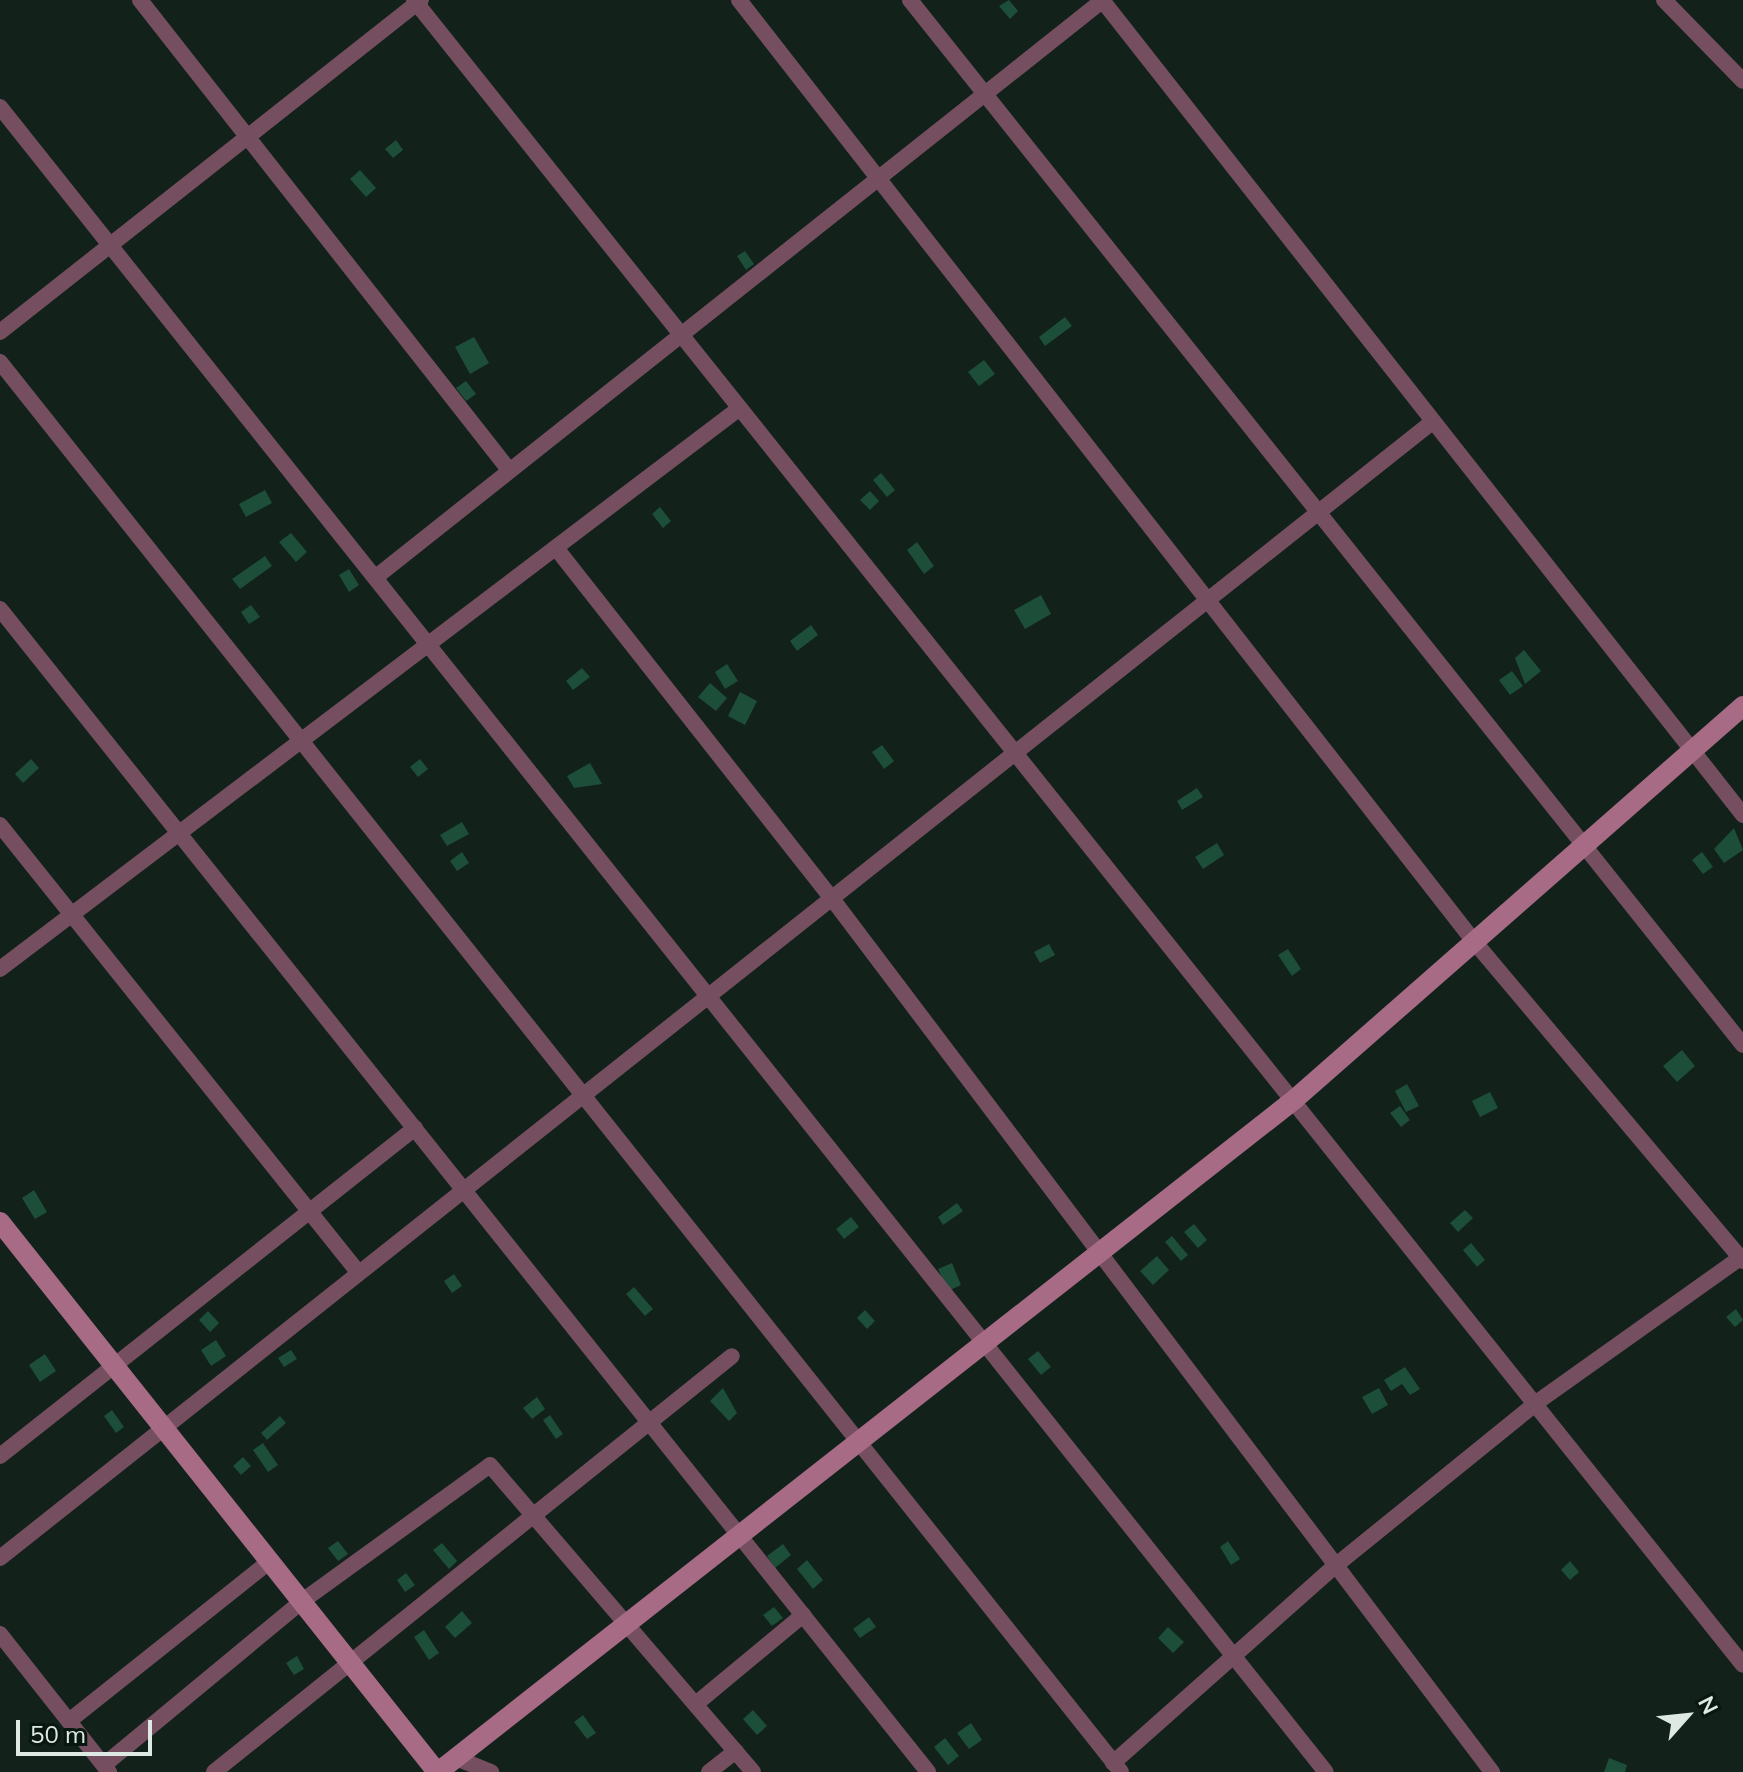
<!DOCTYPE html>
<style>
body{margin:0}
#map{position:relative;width:1743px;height:1772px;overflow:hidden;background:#12211a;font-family:Mulish,sans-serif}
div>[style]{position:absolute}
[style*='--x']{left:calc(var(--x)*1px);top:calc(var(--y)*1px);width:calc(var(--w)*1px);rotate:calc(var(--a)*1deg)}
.building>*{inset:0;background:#1c4e3a}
.street>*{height:16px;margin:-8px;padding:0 8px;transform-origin:8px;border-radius:8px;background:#754f60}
.secondary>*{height:20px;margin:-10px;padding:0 10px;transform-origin:10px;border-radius:10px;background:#a76b86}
span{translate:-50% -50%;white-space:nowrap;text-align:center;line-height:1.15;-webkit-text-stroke:6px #091711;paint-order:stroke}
.north{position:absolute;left:1647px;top:1676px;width:80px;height:80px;-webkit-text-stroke:6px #091711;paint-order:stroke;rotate:63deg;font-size:22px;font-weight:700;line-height:32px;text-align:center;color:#dfe9e4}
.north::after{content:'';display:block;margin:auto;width:28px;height:36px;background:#dfe9e4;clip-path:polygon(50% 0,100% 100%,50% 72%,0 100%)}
.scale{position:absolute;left:16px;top:1720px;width:136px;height:36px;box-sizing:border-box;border:4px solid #dfe9e4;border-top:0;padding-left:10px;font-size:24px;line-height:28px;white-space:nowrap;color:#dfe9e4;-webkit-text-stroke:6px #091711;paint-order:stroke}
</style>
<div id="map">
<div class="building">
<i style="clip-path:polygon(1009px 0,1018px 11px,1010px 19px,999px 6px)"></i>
<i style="clip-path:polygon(396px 140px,403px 150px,393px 158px,385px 149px)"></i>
<i style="clip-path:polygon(360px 170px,376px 188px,366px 197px,350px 179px)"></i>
<i style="clip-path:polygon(745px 251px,754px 264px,746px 270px,737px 256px)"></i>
<i style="clip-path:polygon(1065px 317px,1072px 326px,1045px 346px,1039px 337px)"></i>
<i style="clip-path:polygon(474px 337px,489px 363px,470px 374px,455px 347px)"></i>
<i style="clip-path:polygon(984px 360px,995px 374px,979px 386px,968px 372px)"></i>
<i style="clip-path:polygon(466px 381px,476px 394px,466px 401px,456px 388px)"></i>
<i style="clip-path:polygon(881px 473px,895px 490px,887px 497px,873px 480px)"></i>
<i style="clip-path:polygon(265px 490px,272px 503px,246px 517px,239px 504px)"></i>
<i style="clip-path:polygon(870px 491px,879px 501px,870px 510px,860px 500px)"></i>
<i style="clip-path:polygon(660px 507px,671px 521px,663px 528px,652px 514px)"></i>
<i style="clip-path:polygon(291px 533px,307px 552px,296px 562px,279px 542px)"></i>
<i style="clip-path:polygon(917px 542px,934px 566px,924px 574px,907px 550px)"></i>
<i style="clip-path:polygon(265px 556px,272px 566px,240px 589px,232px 579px)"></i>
<i style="clip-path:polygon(349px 569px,359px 585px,349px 592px,339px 575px)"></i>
<i style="clip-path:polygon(1041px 595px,1051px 614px,1025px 629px,1014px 610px)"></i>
<i style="clip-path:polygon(251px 605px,260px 617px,249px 624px,241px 612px)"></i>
<i style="clip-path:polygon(811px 625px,818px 635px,797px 651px,790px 641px)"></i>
<i style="clip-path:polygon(1524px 650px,1541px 671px,1525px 684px,1515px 658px)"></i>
<i style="clip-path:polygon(727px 664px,738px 681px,725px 689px,715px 672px)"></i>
<i style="clip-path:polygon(582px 668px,590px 677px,573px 690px,566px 681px)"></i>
<i style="clip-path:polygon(1512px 671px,1523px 686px,1510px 695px,1499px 680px)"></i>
<i style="clip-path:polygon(710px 683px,727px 698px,716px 711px,698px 697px)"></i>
<i style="clip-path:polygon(740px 692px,757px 701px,745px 725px,728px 716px)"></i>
<i style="clip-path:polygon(882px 745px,894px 761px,884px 769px,872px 752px)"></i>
<i style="clip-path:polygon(31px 759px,39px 768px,23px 783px,15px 774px)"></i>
<i style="clip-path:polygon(420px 759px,428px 769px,418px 777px,410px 767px)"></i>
<i style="clip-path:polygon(590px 763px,602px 784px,574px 788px,567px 776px)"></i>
<i style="clip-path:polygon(1197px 788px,1203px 797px,1182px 810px,1177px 801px)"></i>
<i style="clip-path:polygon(462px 822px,469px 834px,447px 846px,440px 835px)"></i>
<i style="clip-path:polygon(1734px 828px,1743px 850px,1724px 863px,1714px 849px)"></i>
<i style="clip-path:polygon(1217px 843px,1224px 855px,1203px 869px,1195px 857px)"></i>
<i style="clip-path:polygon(462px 852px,469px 863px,457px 871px,450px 861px)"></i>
<i style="clip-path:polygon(1702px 852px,1713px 867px,1703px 874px,1692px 860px)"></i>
<i style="clip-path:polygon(1049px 944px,1055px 955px,1040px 963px,1034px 952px)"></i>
<i style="clip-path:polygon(1288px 949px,1301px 969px,1292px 976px,1278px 955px)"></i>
<i style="clip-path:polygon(1682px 1050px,1695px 1066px,1677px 1082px,1663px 1066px)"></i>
<i style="clip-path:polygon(1407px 1084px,1419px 1106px,1406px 1112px,1395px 1091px)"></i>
<i style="clip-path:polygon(1490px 1092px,1498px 1108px,1480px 1117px,1472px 1101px)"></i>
<i style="clip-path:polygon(1400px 1106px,1410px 1120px,1401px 1127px,1390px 1113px)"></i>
<i style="clip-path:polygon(34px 1190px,47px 1212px,35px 1219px,22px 1198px)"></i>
<i style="clip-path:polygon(957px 1203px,963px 1211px,943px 1225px,938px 1217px)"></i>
<i style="clip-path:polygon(1465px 1210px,1473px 1218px,1458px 1232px,1450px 1223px)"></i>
<i style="clip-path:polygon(851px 1217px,859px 1227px,844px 1239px,836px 1229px)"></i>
<i style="clip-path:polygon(1194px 1224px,1207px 1240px,1198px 1248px,1184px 1232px)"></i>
<i style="clip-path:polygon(1172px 1236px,1188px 1255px,1181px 1261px,1165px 1242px)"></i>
<i style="clip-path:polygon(1471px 1243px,1485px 1260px,1477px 1267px,1463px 1250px)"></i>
<i style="clip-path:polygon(1157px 1256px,1169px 1270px,1153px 1285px,1140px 1271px)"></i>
<i style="clip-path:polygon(952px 1263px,961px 1285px,948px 1291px,938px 1269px)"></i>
<i style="clip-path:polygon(454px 1274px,462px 1286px,452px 1293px,444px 1281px)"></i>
<i style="clip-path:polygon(634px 1287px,653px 1309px,645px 1316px,626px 1294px)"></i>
<i style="clip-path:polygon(1736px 1309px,1743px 1320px,1735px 1327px,1726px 1317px)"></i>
<i style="clip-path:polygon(865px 1310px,875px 1321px,867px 1329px,857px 1318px)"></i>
<i style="clip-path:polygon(208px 1311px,219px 1323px,210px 1332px,199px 1320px)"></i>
<i style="clip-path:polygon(216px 1340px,226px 1356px,211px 1366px,201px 1350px)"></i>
<i style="clip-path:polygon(291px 1350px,297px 1359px,284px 1367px,278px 1358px)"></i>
<i style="clip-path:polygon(1038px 1351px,1051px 1367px,1041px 1375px,1028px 1359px)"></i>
<i style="clip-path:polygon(45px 1354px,56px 1371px,40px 1382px,29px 1365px)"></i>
<i style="clip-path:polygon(1405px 1367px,1420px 1389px,1410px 1395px,1402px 1384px,1391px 1391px,1384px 1380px)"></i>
<i style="clip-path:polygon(723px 1388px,737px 1413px,729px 1421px,710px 1401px)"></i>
<i style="clip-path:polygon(1379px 1388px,1388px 1405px,1372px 1414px,1362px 1397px)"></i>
<i style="clip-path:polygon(537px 1397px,545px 1409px,532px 1419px,523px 1408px)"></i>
<i style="clip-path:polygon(112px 1410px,124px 1427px,116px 1433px,104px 1416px)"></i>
<i style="clip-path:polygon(550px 1415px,563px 1434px,556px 1439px,543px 1420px)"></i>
<i style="clip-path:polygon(280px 1416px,286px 1423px,267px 1440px,261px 1433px)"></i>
<i style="clip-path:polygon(263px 1443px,278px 1465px,268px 1472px,253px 1450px)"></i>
<i style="clip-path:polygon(243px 1457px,251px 1466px,241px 1475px,233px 1466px)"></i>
<i style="clip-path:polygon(338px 1541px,348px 1554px,338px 1561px,328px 1548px)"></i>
<i style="clip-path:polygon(1228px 1541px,1240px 1559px,1231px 1565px,1220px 1547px)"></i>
<i style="clip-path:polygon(442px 1543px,457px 1561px,449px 1569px,433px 1550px)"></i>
<i style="clip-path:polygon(783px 1544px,791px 1555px,775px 1568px,767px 1556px)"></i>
<i style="clip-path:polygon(807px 1560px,823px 1580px,813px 1589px,797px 1569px)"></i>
<i style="clip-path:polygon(1570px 1561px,1579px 1572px,1570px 1580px,1561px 1570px)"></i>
<i style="clip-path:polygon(406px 1573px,415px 1585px,405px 1592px,397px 1580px)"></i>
<i style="clip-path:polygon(774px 1607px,783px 1618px,772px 1626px,763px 1615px)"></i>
<i style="clip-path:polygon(462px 1611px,472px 1623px,455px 1638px,445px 1627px)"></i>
<i style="clip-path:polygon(869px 1617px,876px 1627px,860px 1638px,853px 1629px)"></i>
<i style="clip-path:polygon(1168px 1627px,1184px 1642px,1173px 1653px,1158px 1638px)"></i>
<i style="clip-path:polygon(424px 1630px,439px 1653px,429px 1660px,414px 1637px)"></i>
<i style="clip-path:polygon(297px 1656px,304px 1669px,294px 1675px,286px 1663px)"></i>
<i style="clip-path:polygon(753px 1710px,767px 1726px,757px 1735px,743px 1719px)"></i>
<i style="clip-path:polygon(583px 1715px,596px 1733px,587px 1739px,574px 1722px)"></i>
<i style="clip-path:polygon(971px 1723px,982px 1740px,969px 1749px,957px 1733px)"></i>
<i style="clip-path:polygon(945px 1738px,959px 1756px,948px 1765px,934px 1747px)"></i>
<i style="clip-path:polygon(1609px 1758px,1627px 1765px,1625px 1772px,1604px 1772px)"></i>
</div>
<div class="street">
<i style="--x:140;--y:0;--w:598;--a:51.86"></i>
<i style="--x:414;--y:0;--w:2130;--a:51.4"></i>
<i style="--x:739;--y:0;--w:1191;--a:52.02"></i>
<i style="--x:1472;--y:939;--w:421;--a:49.9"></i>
<i style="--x:910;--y:0;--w:1336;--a:51.44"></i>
<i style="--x:1102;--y:0;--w:1037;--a:51.81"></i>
<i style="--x:1664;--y:0;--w:113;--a:45.7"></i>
<i style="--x:0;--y:107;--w:2128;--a:51.47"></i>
<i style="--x:0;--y:332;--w:536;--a:-38.26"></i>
<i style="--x:0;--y:362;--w:1801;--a:51.51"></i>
<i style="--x:556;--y:548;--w:443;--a:51.8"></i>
<i style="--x:830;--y:896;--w:1098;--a:52.92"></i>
<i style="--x:376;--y:577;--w:927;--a:-38.43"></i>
<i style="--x:0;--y:609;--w:1488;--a:51.41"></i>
<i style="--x:0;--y:825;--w:573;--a:51.31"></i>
<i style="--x:0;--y:969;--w:925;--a:-37.18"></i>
<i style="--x:0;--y:1456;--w:529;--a:-38.32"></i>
<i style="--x:0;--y:1558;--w:1826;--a:-38.42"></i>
<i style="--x:0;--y:1634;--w:176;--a:51.7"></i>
<i style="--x:697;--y:1703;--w:138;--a:-39.7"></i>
<i style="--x:69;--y:1721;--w:256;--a:-38.5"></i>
<i style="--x:456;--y:1758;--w:38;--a:22"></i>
<i style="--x:1113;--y:1763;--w:297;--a:-41.6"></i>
<i style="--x:1335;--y:1566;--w:259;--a:-39"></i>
<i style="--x:1536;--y:1403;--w:254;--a:-35.4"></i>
<i style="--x:104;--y:1765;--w:256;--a:-39.6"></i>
<i style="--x:301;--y:1602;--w:233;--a:-35.9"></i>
<i style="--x:490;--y:1465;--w:404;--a:49.4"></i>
<i style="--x:214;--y:1772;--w:664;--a:-38.77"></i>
<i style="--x:709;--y:1772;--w:34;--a:-38"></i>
</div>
<div class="secondary">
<i style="--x:0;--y:1222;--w:702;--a:51.53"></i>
<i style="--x:438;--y:1772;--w:1090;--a:-38.14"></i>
<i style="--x:1295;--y:1099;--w:596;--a:-41.26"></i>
</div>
<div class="north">N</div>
<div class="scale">50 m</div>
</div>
